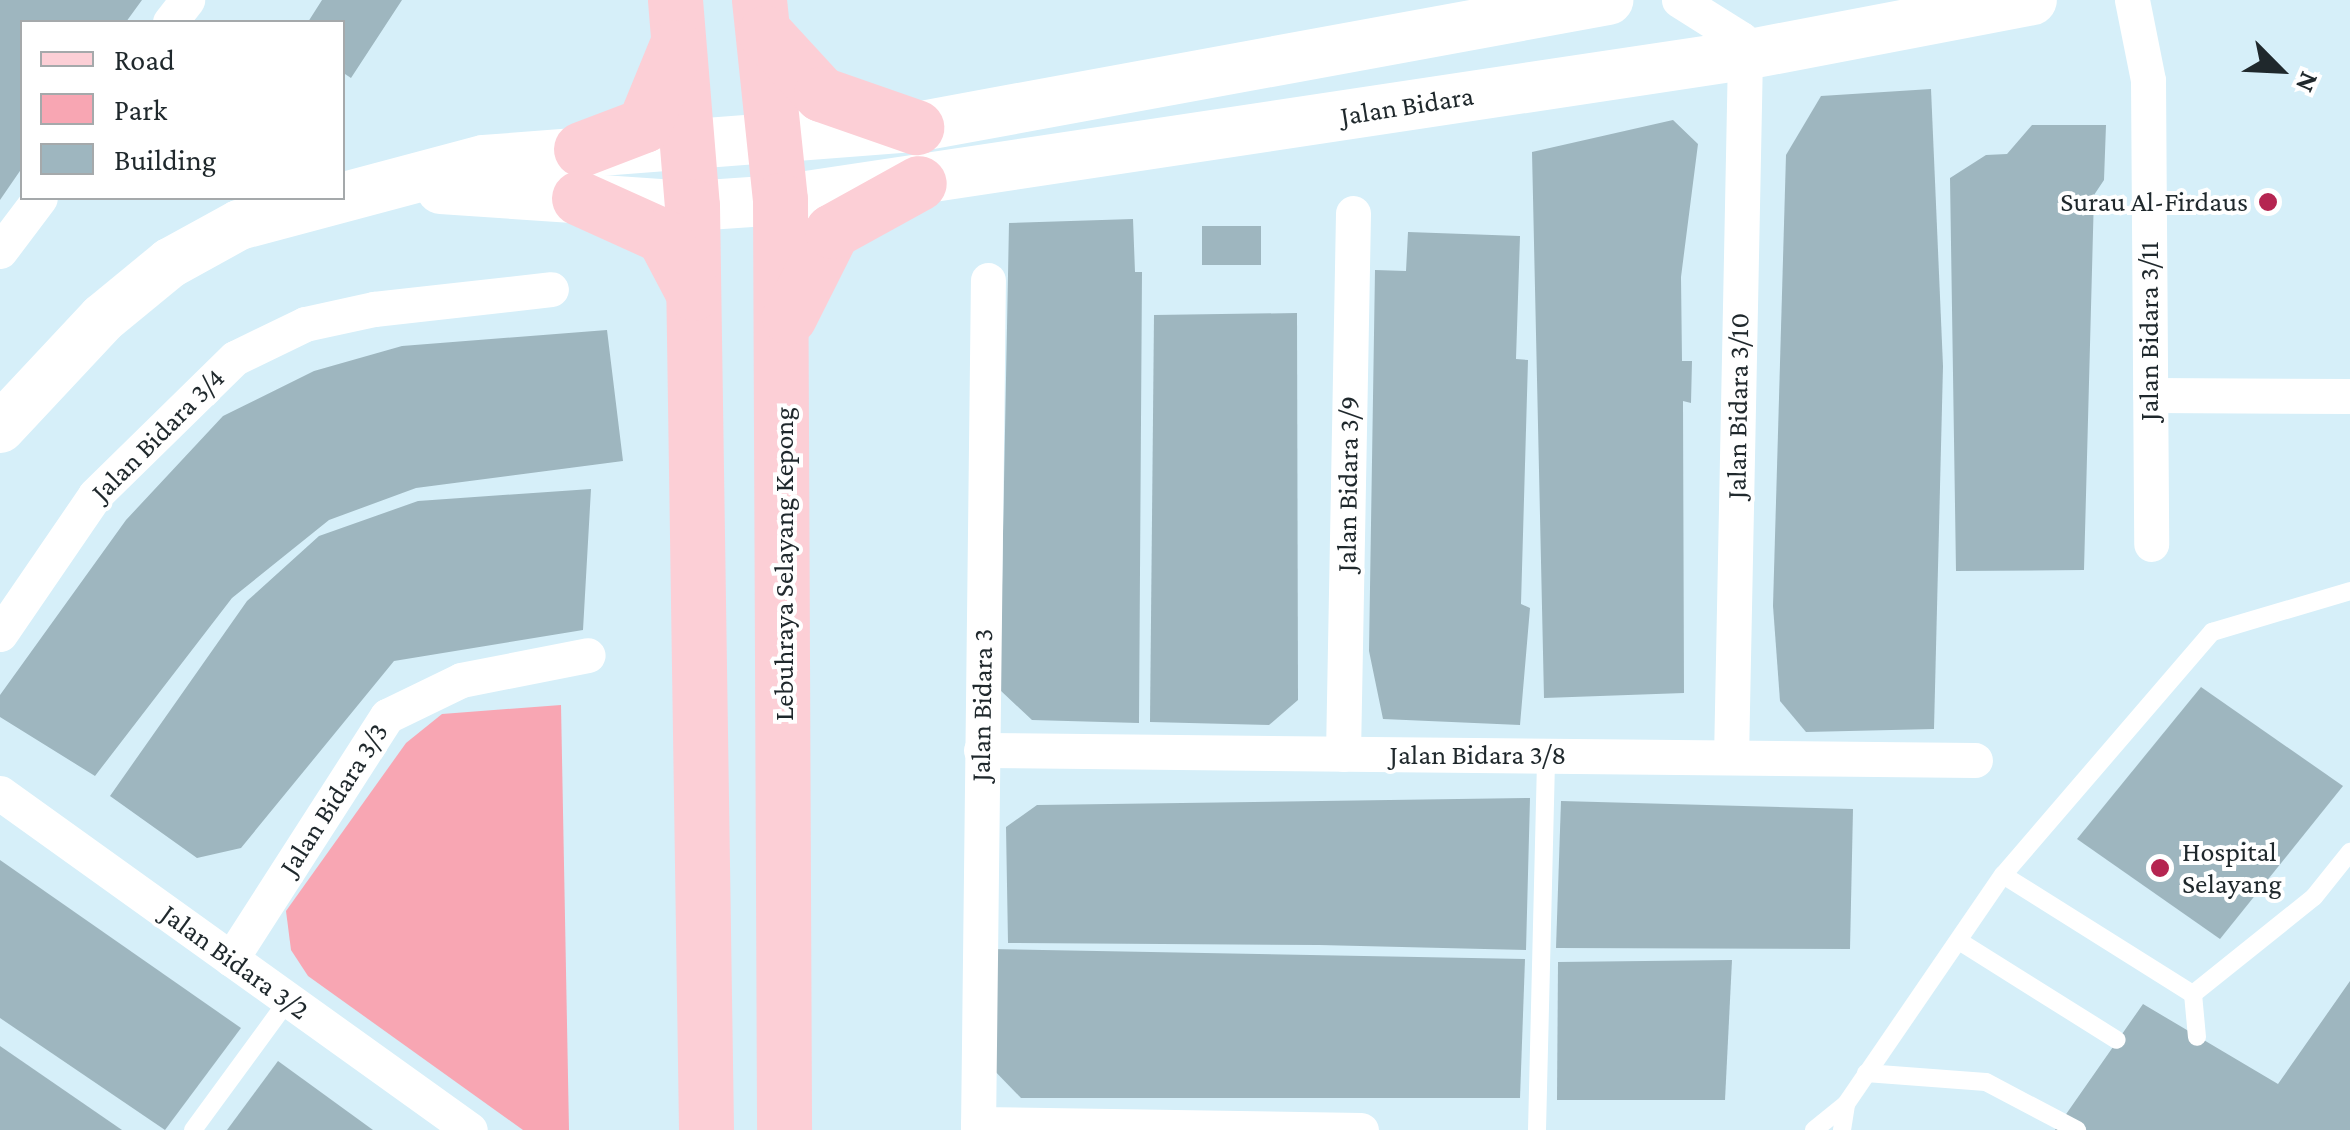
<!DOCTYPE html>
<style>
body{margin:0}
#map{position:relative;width:2350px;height:1130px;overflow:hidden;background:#d6eff9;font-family:"Crimson Pro",serif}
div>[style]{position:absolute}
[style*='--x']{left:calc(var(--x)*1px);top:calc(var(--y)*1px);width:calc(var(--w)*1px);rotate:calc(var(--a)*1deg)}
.green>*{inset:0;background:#f8a6b3}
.building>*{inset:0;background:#9eb6bf}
.lane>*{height:18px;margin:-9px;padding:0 9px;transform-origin:9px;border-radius:9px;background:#fff}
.street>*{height:35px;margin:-17.5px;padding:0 17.5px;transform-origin:17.5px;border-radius:17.5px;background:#fff}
.secondary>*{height:50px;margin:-25px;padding:0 25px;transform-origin:25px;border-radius:25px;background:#fff}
.primary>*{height:55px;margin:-27.5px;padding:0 27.5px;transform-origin:27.5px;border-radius:27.5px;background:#fccfd6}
.dots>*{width:28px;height:28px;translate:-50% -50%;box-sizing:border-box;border:5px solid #fff;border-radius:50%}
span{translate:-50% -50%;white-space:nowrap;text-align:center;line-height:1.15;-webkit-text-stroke:8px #fff;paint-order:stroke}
.street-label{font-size:28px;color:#1f282c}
.poi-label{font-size:28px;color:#1f282c}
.right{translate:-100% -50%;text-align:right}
.left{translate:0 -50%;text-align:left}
.legend{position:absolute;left:20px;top:20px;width:325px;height:180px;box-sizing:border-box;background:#fff;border:2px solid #a5a9ab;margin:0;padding:12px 18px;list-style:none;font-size:30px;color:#1f282c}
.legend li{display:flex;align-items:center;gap:20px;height:50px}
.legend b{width:50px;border:2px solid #a5a9ab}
.north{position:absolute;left:2230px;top:20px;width:100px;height:100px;-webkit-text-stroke:8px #fff;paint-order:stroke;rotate:114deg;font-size:28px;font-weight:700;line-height:40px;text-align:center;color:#1f282c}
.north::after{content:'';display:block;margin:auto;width:35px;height:45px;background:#1f282c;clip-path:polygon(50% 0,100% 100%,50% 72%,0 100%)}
</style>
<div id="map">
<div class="green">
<i style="clip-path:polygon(561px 705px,569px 1130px,523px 1130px,308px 976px,291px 950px,286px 911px,406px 743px,442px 714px)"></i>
</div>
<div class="building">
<i style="clip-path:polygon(0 0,142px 0,126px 22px,22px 22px,22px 168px,0 200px)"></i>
<i style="clip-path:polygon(322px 0,402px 0,351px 78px,342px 72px,342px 22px,308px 22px)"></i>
<i style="clip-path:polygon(1931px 89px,1943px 366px,1934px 729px,1806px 732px,1780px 701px,1773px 606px,1786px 155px,1821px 96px)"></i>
<i style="clip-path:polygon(1673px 120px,1698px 144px,1681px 277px,1682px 361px,1692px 361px,1691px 403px,1683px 401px,1684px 693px,1544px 698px,1532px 152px)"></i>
<i style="clip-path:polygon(2032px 125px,2106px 125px,2104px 180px,2094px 195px,2084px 570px,1956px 571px,1950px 178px,1986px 155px,2007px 154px)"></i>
<i style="clip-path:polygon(1133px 219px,1135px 272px,1142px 272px,1139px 723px,1032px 720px,1000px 690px,1009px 223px)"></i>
<i style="clip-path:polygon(1202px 226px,1261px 226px,1261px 265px,1202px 265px)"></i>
<i style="clip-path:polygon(1408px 232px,1520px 236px,1516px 359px,1528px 360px,1521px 604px,1530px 608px,1520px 725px,1383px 719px,1369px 651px,1375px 270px,1406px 271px)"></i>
<i style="clip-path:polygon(1297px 313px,1298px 700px,1269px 725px,1150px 722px,1154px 315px)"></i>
<i style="clip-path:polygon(607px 330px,623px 461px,416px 488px,329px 520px,232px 598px,95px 776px,0 717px,0 695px,126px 520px,223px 416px,314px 371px,402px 346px)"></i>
<i style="clip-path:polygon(591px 489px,583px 630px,394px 661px,241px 848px,197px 858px,110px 796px,247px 601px,319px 536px,418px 501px)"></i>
<i style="clip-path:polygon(2201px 687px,2343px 786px,2220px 939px,2077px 839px)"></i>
<i style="clip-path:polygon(1530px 798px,1526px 950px,1319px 945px,1317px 832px,1319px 945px,1008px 943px,1006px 827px,1037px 805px)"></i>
<i style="clip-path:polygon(1561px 801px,1853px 809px,1850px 949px,1556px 948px)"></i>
<i style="clip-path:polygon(0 860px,241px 1028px,165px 1130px,0 1018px)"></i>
<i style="clip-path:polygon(990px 949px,1525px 959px,1520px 1098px,1021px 1098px,988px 1064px)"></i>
<i style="clip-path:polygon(1732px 960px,1725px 1100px,1557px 1100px,1558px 962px)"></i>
<i style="clip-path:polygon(2350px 981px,2350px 1130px,2055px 1130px,2143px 1004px,2278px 1084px)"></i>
<i style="clip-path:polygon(0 1046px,122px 1130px,0 1130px)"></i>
<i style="clip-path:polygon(278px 1061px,373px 1130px,227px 1130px)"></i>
</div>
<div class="lane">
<i style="--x:2003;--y:875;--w:224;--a:32.1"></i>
<i style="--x:2193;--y:994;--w:43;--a:84.7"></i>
<i style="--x:1959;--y:941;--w:186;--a:32.1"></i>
<i style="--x:2193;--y:994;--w:155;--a:-38.7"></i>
<i style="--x:2314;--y:897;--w:58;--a:-51.3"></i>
<i style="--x:1866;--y:1073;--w:120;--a:4.3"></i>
<i style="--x:1986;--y:1082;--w:103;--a:27.8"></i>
<i style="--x:193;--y:1130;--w:161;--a:-53.8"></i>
<i style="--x:1537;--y:1130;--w:375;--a:-88.6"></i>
<i style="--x:1814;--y:1130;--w:41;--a:-39.1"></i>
<i style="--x:1846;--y:1104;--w:278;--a:-55.6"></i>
<i style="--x:2003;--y:875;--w:321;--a:-49.3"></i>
<i style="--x:2212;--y:632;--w:144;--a:-16.5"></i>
<i style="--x:1842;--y:1130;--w:26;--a:-81"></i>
</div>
<div class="street">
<i style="--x:1679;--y:0;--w:73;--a:32.2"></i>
<i style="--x:1741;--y:39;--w:16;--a:76"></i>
<i style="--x:1745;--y:55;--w:702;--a:91.14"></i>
<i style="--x:2132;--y:0;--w:82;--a:78.7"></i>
<i style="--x:2148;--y:80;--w:464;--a:89.6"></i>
<i style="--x:170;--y:22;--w:28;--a:-52"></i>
<i style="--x:0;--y:251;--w:66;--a:-53"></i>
<i style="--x:2150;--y:395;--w:200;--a:0.3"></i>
<i style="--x:0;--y:634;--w:168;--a:-55.6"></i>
<i style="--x:95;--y:495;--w:196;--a:-44.4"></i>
<i style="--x:235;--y:358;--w:78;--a:-25.9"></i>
<i style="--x:305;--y:324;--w:71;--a:-12.3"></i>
<i style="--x:374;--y:309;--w:178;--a:-6.4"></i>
<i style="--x:981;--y:750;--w:994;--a:0.58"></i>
<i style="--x:1343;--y:754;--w:541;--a:-88.94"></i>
<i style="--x:0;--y:793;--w:578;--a:35.64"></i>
<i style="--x:231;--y:959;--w:289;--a:-57.3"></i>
<i style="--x:387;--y:716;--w:82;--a:-25.9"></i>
<i style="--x:461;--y:680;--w:129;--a:-11.1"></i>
<i style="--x:978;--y:1124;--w:383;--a:0.9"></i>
<i style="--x:978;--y:1130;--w:850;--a:-89.33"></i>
</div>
<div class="secondary">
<i style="--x:441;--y:189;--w:252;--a:3.9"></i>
<i style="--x:692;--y:206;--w:88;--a:-3.9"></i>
<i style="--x:780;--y:200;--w:976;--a:-8.55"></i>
<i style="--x:1745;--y:55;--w:292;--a:-10.8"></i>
<i style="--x:0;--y:428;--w:151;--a:-46.9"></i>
<i style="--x:103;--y:318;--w:87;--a:-39.4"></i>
<i style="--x:170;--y:263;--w:79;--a:-28.8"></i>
<i style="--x:239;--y:225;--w:253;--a:-14.9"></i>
<i style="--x:484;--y:160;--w:433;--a:-4.4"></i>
<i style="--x:916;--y:127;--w:704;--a:-10.4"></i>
</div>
<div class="primary">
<i style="--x:675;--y:0;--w:207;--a:85.3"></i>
<i style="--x:692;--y:206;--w:924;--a:89.13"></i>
<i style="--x:759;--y:0;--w:201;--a:84"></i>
<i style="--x:780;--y:200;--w:930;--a:89.75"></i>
<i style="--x:765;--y:33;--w:83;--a:47.4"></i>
<i style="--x:821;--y:94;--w:101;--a:19.2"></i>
<i style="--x:581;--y:149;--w:67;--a:-20.9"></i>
<i style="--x:644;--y:125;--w:84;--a:-67.7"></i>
<i style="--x:579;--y:198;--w:92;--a:24.3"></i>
<i style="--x:663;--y:236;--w:64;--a:62.2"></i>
<i style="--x:789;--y:317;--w:96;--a:-63.4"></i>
<i style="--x:832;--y:231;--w:99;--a:-28.9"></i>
</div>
<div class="dots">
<i style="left:2268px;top:202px;background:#b52551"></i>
<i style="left:2160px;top:868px;background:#b52551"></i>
</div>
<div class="street-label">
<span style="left:1407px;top:106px;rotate:-9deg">Jalan Bidara</span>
<span style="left:2149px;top:331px;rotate:-90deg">Jalan Bidara 3/11</span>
<span style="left:1738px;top:406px;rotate:-89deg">Jalan Bidara 3/10</span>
<span style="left:158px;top:435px;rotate:-45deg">Jalan Bidara 3/4</span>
<span style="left:1348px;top:484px;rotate:-89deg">Jalan Bidara 3/9</span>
<span style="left:784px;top:564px;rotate:-90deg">Lebuhraya Selayang Kepong</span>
<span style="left:982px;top:705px;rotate:-89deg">Jalan Bidara 3</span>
<span style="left:1478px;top:755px">Jalan Bidara 3/8</span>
<span style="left:334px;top:799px;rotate:-57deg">Jalan Bidara 3/3</span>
<span style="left:235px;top:962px;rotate:36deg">Jalan Bidara 3/2</span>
</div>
<div class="poi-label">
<span class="right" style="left:2248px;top:202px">Surau Al-Firdaus</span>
<span class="left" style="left:2182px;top:868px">Hospital<br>Selayang</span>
</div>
<ul class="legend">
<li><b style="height:12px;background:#fccfd6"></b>Road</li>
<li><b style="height:28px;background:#f8a6b3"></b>Park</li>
<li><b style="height:28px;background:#9eb6bf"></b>Building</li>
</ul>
<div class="north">N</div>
</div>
